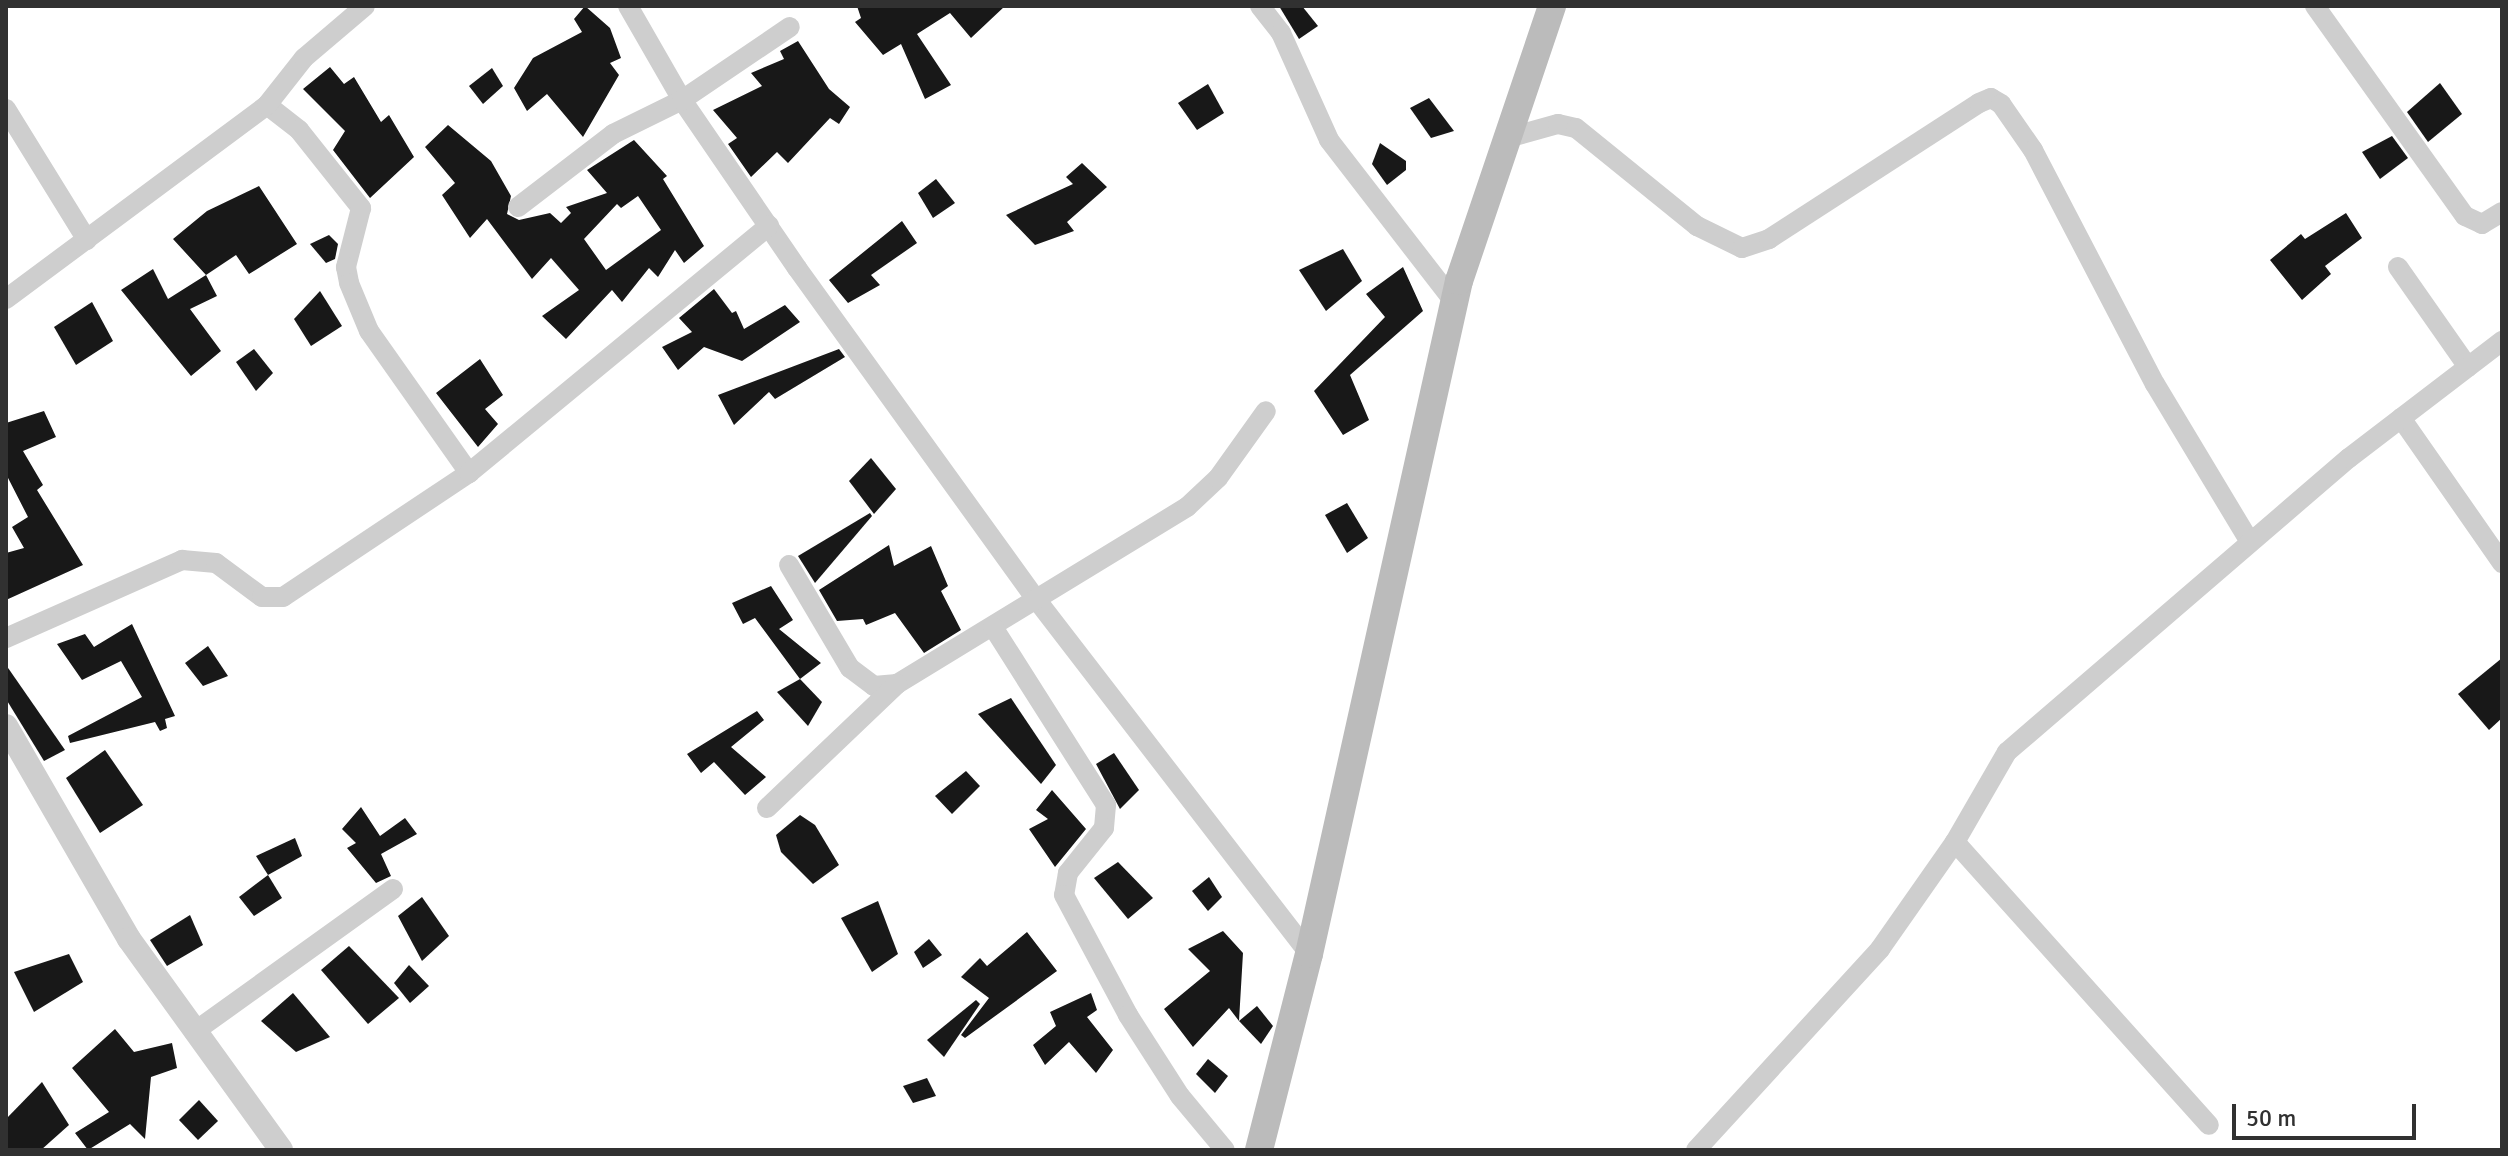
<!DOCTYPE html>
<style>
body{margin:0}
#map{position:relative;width:2508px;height:1156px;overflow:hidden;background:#fff;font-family:Signika,sans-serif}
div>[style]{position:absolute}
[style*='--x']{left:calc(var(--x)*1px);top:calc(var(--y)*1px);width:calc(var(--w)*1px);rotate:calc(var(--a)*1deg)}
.building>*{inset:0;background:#181818}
.minor>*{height:20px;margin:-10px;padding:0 10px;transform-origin:10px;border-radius:10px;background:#cecece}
.tertiary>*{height:24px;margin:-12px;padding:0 12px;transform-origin:12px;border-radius:12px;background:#cecece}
.secondary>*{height:28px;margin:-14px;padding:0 14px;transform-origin:14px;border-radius:14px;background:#bbb}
span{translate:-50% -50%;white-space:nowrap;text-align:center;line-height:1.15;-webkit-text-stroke:8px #fff;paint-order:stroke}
.frame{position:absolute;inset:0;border:8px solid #313131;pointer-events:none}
.scale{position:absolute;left:2232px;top:1104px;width:184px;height:36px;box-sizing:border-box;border:4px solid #313131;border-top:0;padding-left:10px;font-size:24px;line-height:28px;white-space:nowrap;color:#313131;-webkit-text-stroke:6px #fff;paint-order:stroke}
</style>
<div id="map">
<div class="building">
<i style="clip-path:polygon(585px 6px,610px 28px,621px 58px,610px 63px,619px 75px,583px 137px,547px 94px,527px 111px,514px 88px,533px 58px,582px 32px,574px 19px)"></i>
<i style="clip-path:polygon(857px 6px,1005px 6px,971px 38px,950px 13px,917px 34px,951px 85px,925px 99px,901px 44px,883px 55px,855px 22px,861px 18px)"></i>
<i style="clip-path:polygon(1279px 6px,1302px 6px,1318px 26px,1299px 39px)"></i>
<i style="clip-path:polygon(798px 41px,829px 89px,850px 107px,839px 124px,830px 118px,788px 163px,777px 152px,751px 177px,728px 144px,737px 138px,713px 110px,762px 86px,751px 73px,784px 59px,780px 51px)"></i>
<i style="clip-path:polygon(330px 67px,344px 84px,354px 77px,381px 122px,389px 115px,414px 157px,370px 198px,333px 150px,345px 131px,303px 89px)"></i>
<i style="clip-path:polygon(492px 68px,503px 86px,483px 104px,469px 86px)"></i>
<i style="clip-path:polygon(2440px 83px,2462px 114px,2428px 142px,2407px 112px)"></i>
<i style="clip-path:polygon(1208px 84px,1224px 113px,1197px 130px,1178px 103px)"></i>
<i style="clip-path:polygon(1429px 98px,1454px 131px,1431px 138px,1410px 108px)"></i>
<i style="clip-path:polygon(evenodd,448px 125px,491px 161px,511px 196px,507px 214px,519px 220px,550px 213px,561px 223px,571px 213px,566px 207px,607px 193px,587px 170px,634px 140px,667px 176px,663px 179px,704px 246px,684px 263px,675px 250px,658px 277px,649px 268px,622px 302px,612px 290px,566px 339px,542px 316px,579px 290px,551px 258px,532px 279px,487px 219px,470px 238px,442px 195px,455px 183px,425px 147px,448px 125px,638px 196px,661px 230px,606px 270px,584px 239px,617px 204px,621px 208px,638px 196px)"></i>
<i style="clip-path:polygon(2392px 136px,2408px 158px,2380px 179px,2362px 152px)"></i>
<i style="clip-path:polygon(1380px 143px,1406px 161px,1406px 170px,1387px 185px,1372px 164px)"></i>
<i style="clip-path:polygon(1082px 163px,1107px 187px,1067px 222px,1074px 231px,1035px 245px,1006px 215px,1073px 184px,1066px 177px)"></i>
<i style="clip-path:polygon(936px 179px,955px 203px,933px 218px,918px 193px)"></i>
<i style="clip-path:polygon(259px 186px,297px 244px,249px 274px,236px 255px,206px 275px,173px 239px,207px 211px)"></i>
<i style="clip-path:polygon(2346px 213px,2362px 238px,2325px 266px,2331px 274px,2302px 300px,2270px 260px,2301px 234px,2305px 239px)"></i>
<i style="clip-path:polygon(902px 221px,917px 243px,871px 275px,880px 285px,848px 303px,829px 280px)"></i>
<i style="clip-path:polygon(329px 235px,338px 244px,335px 259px,326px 263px,310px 244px)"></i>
<i style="clip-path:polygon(1343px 249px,1362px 281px,1326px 311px,1299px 270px)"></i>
<i style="clip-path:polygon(1403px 267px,1423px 311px,1350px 375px,1369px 420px,1343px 435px,1314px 391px,1385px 317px,1366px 294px)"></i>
<i style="clip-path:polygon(153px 269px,168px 299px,206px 275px,217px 296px,190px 309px,221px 351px,191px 376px,121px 290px)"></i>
<i style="clip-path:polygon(714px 289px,732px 313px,736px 311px,744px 329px,785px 305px,800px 322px,742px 361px,704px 347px,678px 370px,662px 347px,692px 332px,679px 318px)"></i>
<i style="clip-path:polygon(320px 291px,342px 326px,311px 346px,294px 319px)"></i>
<i style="clip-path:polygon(92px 302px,113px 341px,76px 365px,54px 327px)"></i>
<i style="clip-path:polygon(254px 349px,273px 373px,256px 391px,236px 362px)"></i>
<i style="clip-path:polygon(839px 349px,845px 357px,775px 399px,769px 392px,734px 425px,718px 395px)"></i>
<i style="clip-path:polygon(480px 359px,503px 395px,485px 409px,498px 424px,478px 447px,436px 393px)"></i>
<i style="clip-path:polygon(44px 411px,56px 437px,23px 451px,43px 485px,37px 490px,83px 565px,6px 600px,6px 553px,24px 548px,12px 527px,28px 517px,6px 474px,6px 423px)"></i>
<i style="clip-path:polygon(871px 458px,896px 489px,874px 514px,849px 481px)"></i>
<i style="clip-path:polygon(1347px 503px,1368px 538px,1347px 553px,1325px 515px)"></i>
<i style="clip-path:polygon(870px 513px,872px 516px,815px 583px,798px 556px)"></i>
<i style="clip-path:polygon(889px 545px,894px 566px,931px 546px,948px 586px,941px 591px,961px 630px,924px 653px,895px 613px,866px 625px,863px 619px,837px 621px,819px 590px)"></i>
<i style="clip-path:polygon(771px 586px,793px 620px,779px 629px,821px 663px,800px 679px,755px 618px,743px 624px,732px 603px)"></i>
<i style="clip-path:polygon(132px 624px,175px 716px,165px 719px,167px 728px,160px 731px,155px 722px,70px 743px,68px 736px,142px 697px,121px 661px,82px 680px,57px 644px,85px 634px,94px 647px)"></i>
<i style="clip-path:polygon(208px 646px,228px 676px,203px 686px,185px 663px)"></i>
<i style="clip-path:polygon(2502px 658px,2502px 718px,2489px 730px,2458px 694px)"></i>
<i style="clip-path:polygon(6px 665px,31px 701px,65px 750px,44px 761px,6px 699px)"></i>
<i style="clip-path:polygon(800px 679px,822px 702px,808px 726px,777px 692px)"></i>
<i style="clip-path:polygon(1011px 698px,1056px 765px,1041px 784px,978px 714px)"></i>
<i style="clip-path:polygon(757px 711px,764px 720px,731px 747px,766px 777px,745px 795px,714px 762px,701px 773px,687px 754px)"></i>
<i style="clip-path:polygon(105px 750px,143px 805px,100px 833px,66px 778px)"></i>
<i style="clip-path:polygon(1114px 753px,1139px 790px,1120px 809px,1096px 764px)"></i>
<i style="clip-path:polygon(966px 771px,980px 786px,952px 814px,935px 796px)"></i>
<i style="clip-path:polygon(1052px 790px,1086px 829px,1055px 867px,1029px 829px,1048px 819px,1036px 810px)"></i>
<i style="clip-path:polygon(361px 807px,380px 836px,405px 818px,417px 834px,381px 854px,391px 876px,376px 883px,347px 848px,356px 843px,342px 829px)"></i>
<i style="clip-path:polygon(800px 815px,815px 825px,839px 865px,813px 884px,781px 852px,776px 835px)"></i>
<i style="clip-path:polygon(295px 838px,302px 856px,268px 875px,256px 856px)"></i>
<i style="clip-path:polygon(1118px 862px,1153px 898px,1128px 919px,1094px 878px)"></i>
<i style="clip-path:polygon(268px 875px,282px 898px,254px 916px,239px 897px)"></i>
<i style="clip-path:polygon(1209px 877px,1222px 897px,1208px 911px,1192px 891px)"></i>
<i style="clip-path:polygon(422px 897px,449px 936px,422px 961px,398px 916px)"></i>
<i style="clip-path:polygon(878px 901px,898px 954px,872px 972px,841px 918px)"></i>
<i style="clip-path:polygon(190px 915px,203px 945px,167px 966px,150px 940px)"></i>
<i style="clip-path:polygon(1223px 931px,1243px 953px,1239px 1021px,1229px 1008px,1193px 1047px,1164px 1009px,1210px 971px,1188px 949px)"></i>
<i style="clip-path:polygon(1027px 932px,1057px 971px,965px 1038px,961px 1035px,989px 998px,961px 977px,980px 958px,987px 966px)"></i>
<i style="clip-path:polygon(929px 939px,942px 955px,923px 968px,914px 952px)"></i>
<i style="clip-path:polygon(349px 946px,399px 998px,368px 1024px,321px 970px)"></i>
<i style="clip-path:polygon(69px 954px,83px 982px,34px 1012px,14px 972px)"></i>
<i style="clip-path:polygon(409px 965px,429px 986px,410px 1003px,394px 983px)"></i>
<i style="clip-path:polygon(293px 993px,330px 1037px,296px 1052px,261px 1021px)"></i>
<i style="clip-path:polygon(1091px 993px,1097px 1010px,1087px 1017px,1113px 1050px,1096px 1073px,1069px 1042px,1045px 1065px,1033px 1045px,1056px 1026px,1050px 1012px)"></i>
<i style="clip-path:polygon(976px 1000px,980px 1004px,944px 1057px,927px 1040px)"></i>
<i style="clip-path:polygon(1257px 1006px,1273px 1026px,1261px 1044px,1239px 1021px)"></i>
<i style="clip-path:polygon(115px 1029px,134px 1052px,172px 1043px,177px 1068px,151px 1077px,145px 1139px,130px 1124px,88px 1150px,75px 1133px,109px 1112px,72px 1068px)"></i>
<i style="clip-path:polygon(1208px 1059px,1228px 1076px,1215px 1093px,1196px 1074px)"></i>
<i style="clip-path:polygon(927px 1078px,936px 1096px,913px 1103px,903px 1086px)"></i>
<i style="clip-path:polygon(42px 1082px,69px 1125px,41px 1150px,6px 1150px,6px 1119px)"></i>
<i style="clip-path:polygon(199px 1100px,218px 1121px,198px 1140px,179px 1120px)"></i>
</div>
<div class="minor">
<i style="--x:628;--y:6;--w:108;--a:60.1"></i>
<i style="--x:682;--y:100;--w:204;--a:55.6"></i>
<i style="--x:797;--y:268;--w:408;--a:54.2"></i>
<i style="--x:1036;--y:599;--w:448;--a:52.4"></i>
<i style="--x:1260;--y:6;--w:34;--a:52"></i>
<i style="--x:1281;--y:33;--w:117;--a:65.8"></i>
<i style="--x:1329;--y:140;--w:205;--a:52.3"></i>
<i style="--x:2315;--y:6;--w:258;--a:54.5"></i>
<i style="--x:2465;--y:216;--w:19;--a:25"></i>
<i style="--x:2482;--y:224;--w:23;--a:-31"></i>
<i style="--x:267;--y:105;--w:41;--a:38"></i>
<i style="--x:299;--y:130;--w:100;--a:51.5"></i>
<i style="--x:361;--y:208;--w:61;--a:104.3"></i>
<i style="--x:346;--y:267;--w:16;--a:79"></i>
<i style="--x:349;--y:283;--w:52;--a:67.4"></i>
<i style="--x:369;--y:331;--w:174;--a:54.8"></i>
<i style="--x:6;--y:109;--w:154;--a:58.3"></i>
<i style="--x:1507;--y:138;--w:53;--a:-15.4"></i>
<i style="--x:1558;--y:124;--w:18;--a:13"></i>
<i style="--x:1576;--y:128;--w:156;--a:39"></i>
<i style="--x:1697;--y:226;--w:50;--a:26.1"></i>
<i style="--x:1742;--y:248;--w:28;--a:-18"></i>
<i style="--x:1769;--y:239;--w:250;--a:-32.9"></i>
<i style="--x:1979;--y:103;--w:13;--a:-23"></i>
<i style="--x:1991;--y:98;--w:12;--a:31"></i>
<i style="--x:2001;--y:104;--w:56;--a:55.2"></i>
<i style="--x:2033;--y:150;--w:264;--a:62.5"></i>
<i style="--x:2155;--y:384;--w:184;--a:59"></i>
<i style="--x:518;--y:207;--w:120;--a:-37.5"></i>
<i style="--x:613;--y:134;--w:77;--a:-26.2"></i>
<i style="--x:682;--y:100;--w:130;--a:-34.1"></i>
<i style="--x:2398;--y:267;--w:122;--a:55"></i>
<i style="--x:6;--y:299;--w:325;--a:-36.6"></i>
<i style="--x:267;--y:105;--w:60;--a:-51.8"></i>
<i style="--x:304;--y:58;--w:80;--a:-40.4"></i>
<i style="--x:2401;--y:418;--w:177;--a:55.1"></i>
<i style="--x:789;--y:565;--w:120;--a:59.4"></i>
<i style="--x:850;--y:668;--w:30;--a:37"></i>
<i style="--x:874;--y:686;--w:23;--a:-5"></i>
<i style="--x:897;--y:684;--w:340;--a:-31.4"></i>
<i style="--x:1187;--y:507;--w:42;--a:-43.1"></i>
<i style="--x:1218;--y:478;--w:82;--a:-54.4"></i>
<i style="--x:993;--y:627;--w:211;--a:57.6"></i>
<i style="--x:1106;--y:805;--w:23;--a:95"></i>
<i style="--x:1104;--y:828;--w:58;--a:128.7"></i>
<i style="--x:1068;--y:873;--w:22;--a:100"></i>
<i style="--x:1064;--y:895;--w:136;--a:61.9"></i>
<i style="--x:1128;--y:1015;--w:96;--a:57.3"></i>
<i style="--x:1180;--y:1096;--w:70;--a:50.2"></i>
<i style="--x:6;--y:638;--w:193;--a:-23.9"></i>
<i style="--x:182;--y:560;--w:34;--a:5"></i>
<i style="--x:216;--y:563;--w:57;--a:36.5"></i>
<i style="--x:262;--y:597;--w:21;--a:0"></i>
<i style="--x:283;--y:597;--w:224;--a:-33.7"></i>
<i style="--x:469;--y:473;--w:389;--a:-39.5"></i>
<i style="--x:767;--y:808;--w:180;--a:-43.6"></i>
<i style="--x:1955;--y:842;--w:380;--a:48.1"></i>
<i style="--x:194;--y:1032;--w:245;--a:-35.7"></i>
<i style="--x:1696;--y:1150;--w:273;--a:-47.5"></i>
<i style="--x:1880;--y:949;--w:131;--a:-55"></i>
<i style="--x:1955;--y:842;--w:104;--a:-60"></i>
<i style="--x:2007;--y:752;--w:451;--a:-40.7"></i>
<i style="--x:2349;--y:458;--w:193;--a:-37.4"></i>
</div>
<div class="tertiary">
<i style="--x:6;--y:726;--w:246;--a:60"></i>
<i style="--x:129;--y:939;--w:260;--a:54.2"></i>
</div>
<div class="secondary">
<i style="--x:1259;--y:1150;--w:202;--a:-75.7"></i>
<i style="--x:1309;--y:954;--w:690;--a:-77.44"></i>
<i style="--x:1459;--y:281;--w:290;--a:-71.3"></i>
</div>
<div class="frame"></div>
<div class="scale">50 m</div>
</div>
